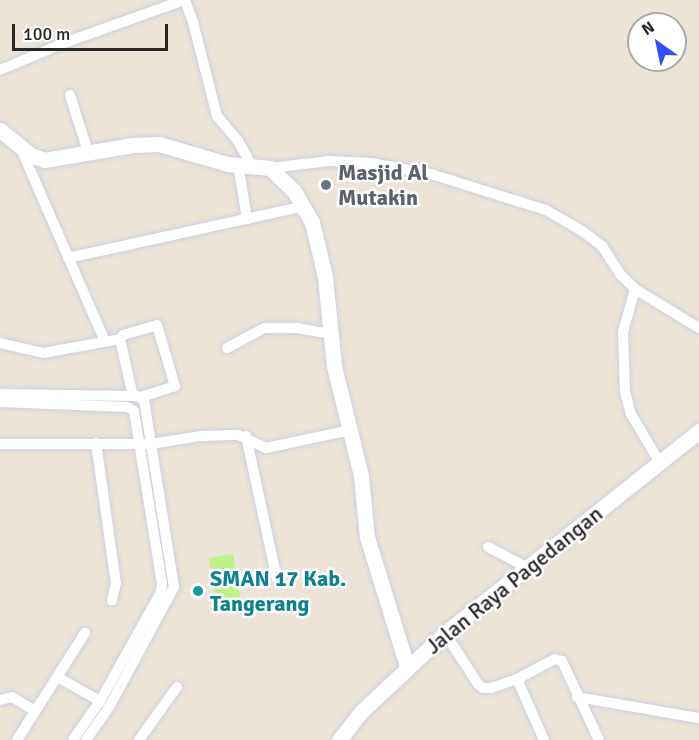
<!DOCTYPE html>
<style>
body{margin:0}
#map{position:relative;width:699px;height:740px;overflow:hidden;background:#ece4d6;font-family:Signika,sans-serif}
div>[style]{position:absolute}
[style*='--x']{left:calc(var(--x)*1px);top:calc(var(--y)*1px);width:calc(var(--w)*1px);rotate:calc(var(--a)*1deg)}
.pitch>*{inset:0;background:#bff286}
.roads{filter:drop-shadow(0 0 2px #cccfe2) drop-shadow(0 0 2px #cccfe2)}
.street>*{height:10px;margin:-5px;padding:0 5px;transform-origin:5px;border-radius:5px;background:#fff}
.secondary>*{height:15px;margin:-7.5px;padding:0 7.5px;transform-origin:7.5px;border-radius:7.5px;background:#fff}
.dots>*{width:16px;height:16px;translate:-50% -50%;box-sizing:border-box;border:3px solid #fff;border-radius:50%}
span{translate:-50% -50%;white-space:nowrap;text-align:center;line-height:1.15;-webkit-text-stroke:5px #fff;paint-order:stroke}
.worship-label{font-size:22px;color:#5b616d;font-weight:700}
.left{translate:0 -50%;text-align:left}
.culture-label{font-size:22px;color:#0d838f;font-weight:700}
.street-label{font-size:22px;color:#272727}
.north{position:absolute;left:627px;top:12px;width:60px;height:60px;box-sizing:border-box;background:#fff;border:2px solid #a9a9a9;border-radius:50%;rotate:327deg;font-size:16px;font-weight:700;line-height:24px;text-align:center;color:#272727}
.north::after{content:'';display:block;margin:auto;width:21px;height:27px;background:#304dff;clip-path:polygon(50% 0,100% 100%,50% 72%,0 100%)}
.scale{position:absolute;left:12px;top:24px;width:156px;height:27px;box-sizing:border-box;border:3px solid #272727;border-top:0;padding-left:8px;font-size:18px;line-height:21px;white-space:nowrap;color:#272727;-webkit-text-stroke:4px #fff;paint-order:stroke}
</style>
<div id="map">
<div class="pitch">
<i style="clip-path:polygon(233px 554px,242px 608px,218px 611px,209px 558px)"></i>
</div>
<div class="roads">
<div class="street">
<i style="--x:185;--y:0;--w:23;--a:70"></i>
<i style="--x:193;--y:22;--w:97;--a:75.7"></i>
<i style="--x:217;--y:116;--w:33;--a:50"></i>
<i style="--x:238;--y:141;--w:26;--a:61"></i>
<i style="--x:0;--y:70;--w:69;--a:-22.9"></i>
<i style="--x:64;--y:43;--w:127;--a:-19.7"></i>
<i style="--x:70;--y:95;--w:60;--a:72.5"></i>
<i style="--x:21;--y:149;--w:210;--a:66.4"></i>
<i style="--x:238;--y:164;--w:56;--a:80.7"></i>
<i style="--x:270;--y:168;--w:59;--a:-6.8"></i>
<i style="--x:329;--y:161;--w:42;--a:2.7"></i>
<i style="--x:371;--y:163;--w:61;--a:10.4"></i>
<i style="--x:431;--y:174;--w:121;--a:17.4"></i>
<i style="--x:546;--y:210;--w:42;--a:30.3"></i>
<i style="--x:582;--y:231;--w:25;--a:37"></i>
<i style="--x:602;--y:246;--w:35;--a:57"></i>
<i style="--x:621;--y:275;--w:20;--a:45"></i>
<i style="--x:635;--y:289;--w:75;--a:31.4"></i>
<i style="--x:68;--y:258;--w:242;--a:-12.4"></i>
<i style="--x:635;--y:289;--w:45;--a:105.6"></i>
<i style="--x:623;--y:332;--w:60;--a:88.1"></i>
<i style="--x:625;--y:392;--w:23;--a:75"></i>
<i style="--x:631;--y:414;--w:57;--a:59.4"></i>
<i style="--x:120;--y:339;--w:58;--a:77.2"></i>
<i style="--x:0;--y:343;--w:44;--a:13.1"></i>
<i style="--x:43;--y:353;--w:78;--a:-10.3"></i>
<i style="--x:120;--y:339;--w:5;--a:-53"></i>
<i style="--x:123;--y:335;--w:35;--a:-16"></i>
<i style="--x:157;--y:325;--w:64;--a:73.6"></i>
<i style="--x:175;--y:386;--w:36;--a:162"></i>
<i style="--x:227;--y:348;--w:42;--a:-28.4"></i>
<i style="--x:264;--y:328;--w:33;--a:0"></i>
<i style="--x:297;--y:328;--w:35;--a:10"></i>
<i style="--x:0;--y:394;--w:137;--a:0.8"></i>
<i style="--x:137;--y:396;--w:8;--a:30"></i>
<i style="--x:144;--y:400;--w:189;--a:80.9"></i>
<i style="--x:174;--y:587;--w:136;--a:118.4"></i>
<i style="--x:109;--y:707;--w:40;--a:124.9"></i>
<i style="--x:0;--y:402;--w:127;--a:2.3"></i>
<i style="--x:127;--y:407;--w:8;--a:30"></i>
<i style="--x:134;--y:411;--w:175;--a:80.8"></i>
<i style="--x:162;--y:584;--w:8;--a:97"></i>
<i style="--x:161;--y:592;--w:125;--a:119.2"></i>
<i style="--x:100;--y:701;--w:47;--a:124.7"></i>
<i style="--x:246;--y:436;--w:146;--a:77.8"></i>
<i style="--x:96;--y:443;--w:141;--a:81.9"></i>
<i style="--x:116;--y:583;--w:18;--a:103"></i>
<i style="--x:0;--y:444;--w:151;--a:0"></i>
<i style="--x:151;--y:444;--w:51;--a:-9.1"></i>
<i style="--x:201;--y:436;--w:37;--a:-2"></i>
<i style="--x:238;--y:435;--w:31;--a:25"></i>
<i style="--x:266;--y:448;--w:87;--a:-12"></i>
<i style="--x:488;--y:547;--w:45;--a:27.7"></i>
<i style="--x:445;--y:633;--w:61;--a:57.1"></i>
<i style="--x:478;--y:684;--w:6;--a:39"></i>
<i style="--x:483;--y:688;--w:8;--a:0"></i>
<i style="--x:491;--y:688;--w:28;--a:-19"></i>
<i style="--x:517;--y:679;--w:43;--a:-27.8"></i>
<i style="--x:555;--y:659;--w:7;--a:16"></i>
<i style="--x:562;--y:661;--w:87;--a:64.9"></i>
<i style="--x:59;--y:678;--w:47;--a:29.3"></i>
<i style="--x:517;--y:679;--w:67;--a:66.1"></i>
<i style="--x:577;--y:697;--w:124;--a:9.8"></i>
<i style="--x:0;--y:700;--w:12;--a:-14"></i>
<i style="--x:12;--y:697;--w:27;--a:31"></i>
<i style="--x:17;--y:740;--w:127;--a:-57.6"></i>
<i style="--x:139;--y:740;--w:65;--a:-54.4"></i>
</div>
<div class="secondary">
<i style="--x:0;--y:130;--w:40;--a:39"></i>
<i style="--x:31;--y:155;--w:14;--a:21"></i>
<i style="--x:44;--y:160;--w:90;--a:-9.6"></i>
<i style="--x:133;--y:145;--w:26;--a:-2"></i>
<i style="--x:159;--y:144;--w:72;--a:16.2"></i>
<i style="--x:228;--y:164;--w:42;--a:5.4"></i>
<i style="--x:270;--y:168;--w:33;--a:44"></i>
<i style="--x:294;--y:191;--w:36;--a:60"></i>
<i style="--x:312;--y:222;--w:57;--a:76.7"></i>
<i style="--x:325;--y:277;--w:89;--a:84.2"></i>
<i style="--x:334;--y:366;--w:113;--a:76.2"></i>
<i style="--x:361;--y:476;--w:61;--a:84.4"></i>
<i style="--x:367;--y:537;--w:135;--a:72.8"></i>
<i style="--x:339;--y:740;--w:37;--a:-52"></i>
<i style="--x:362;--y:711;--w:114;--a:-43.2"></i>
<i style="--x:445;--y:633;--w:325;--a:-38.5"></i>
</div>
</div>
<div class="dots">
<i style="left:326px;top:185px;background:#6b7280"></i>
<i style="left:198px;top:591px;background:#0f9aa8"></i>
</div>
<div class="worship-label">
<span class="left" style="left:338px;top:185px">Masjid Al<br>Mutakin</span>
</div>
<div class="culture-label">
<span class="left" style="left:210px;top:591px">SMAN 17 Kab.<br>Tangerang</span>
</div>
<div class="street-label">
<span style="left:514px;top:580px;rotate:-39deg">Jalan Raya Pagedangan</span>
</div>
<div class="north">N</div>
<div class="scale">100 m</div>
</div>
